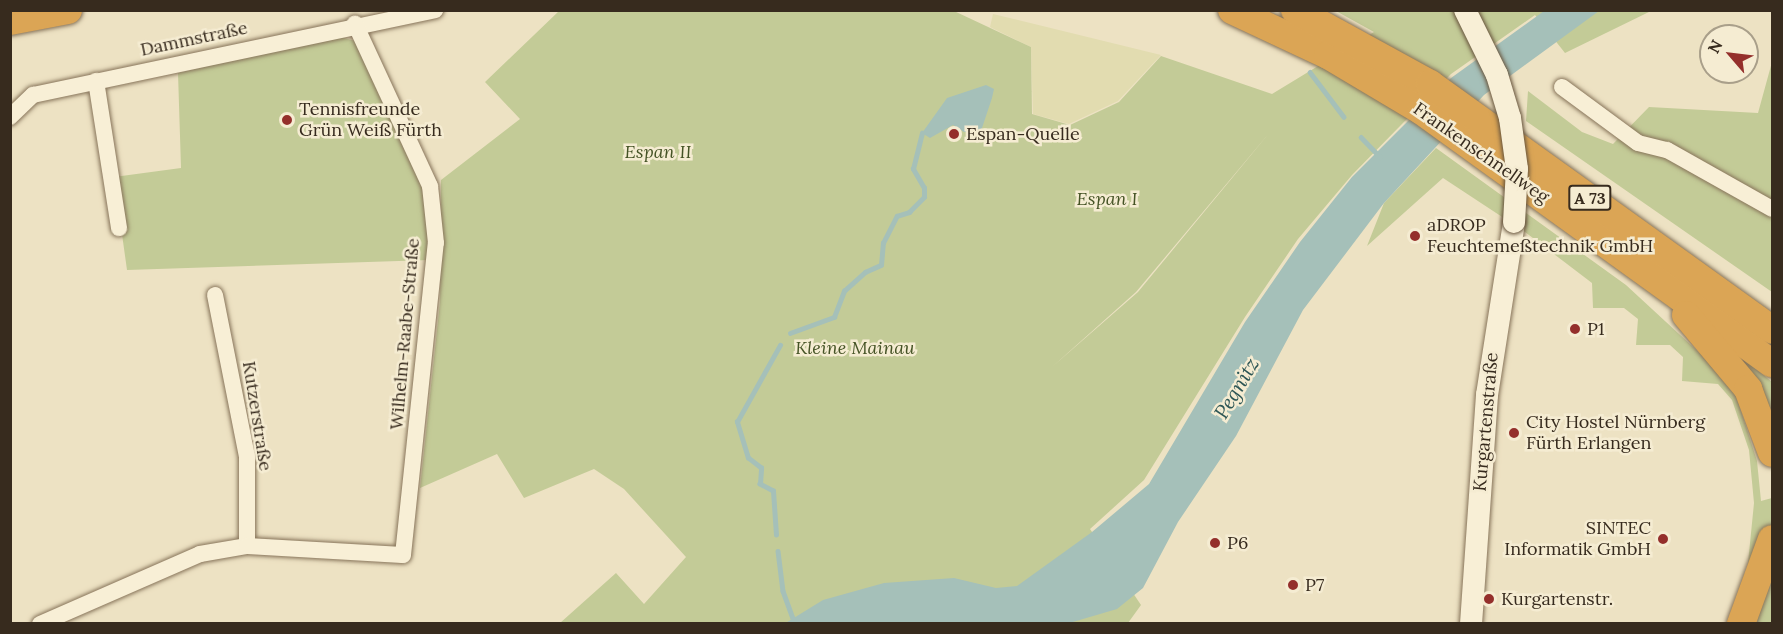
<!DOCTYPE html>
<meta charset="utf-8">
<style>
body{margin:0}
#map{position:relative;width:1783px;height:634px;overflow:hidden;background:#ede2c3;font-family:Lora,serif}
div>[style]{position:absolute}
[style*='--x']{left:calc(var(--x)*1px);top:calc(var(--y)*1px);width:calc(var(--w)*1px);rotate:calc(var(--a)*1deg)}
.farmland>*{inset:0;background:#e2dcb0}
.green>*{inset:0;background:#c3cb97}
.water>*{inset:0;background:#a5c0b9}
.stream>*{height:4.5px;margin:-2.25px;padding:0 2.25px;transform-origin:2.25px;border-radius:2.25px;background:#a5c0b9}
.roads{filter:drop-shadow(0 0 2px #87745a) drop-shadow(0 0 2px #87745a)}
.minor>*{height:16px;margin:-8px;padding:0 8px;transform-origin:8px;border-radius:8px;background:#f8efd6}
.secondary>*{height:22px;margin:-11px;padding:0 11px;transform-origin:11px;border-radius:11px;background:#f8efd6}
.motorway>*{height:28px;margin:-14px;padding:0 14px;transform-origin:14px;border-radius:14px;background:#dba555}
.bridges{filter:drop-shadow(0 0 2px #68553d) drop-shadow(0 0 2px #68553d)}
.secondary-bridge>*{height:22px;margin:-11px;padding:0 11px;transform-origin:11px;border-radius:11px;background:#f8efd6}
.dots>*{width:16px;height:16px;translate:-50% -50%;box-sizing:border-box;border:3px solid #f5ecd2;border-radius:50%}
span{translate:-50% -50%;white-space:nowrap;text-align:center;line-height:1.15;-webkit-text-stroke:5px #f5ecd2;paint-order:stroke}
.shield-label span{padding:2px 4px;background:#f5ecd2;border:2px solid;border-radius:4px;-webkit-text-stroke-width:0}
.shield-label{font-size:16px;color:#372b1e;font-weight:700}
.street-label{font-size:18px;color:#372b1e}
.poi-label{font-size:18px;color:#372b1e}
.left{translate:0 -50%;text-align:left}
.right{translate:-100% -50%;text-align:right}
.park-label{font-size:18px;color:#455325;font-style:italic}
.water-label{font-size:20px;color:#2d5655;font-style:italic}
.frame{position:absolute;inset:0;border:12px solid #372b1e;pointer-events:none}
.north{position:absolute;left:1699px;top:24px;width:60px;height:60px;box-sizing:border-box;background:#f5ecd2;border:2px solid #a99f8a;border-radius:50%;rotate:298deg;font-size:16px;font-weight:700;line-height:24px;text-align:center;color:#372b1e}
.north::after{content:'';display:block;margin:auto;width:21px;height:27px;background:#942f2b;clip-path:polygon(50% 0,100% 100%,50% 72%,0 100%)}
</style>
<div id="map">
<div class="farmland">
<i style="clip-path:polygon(993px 14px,1161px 55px,1118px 101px,1069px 124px,1033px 114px,1031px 47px,990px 27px)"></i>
</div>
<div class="green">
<i style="clip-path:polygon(evenodd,559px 11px,954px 11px,1031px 47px,1032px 114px,1070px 125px,1119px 102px,1161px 56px,1272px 94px,1374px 32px,1336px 11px,1651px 11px,1565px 53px,1535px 15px,1451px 74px,1352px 175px,1298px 239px,1245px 317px,1144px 480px,1090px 529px,1141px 605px,1128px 623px,560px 623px,616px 573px,644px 604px,686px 557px,624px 489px,594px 469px,524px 498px,497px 454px,420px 488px,440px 302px,441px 180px,520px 119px,485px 82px,559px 11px,1270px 132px,1138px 292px,1052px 367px,1136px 292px,1270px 132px)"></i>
<i style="clip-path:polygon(337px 36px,359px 42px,424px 187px,429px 260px,127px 270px,114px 177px,181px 168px,178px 73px)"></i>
<i style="clip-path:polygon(1772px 62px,1772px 292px,1526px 121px,1528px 91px,1582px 132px,1613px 144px,1649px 107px,1758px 113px)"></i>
<i style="clip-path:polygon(1436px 148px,1626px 285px,1718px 370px,1737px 398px,1757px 461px,1761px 501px,1772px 498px,1772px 623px,1731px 623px,1746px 583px,1754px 503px,1749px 450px,1732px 400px,1718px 384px,1682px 381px,1683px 357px,1670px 345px,1636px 345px,1638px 319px,1624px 308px,1593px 308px,1592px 283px,1525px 232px,1443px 178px,1367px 246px,1384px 203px)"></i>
<i style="clip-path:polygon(1735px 352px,1772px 382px,1772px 425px)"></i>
</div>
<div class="water">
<i style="clip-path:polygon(1544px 11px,1599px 11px,1484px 95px,1384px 203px,1303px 310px,1236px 436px,1178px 522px,1143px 588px,1117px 609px,1066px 624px,784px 624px,823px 600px,884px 583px,954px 578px,996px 588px,1017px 586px,1092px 532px,1149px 484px,1245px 322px,1300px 242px,1352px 177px,1451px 78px)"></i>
<i style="clip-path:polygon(986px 85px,994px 89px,992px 98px,981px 131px,964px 132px,953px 125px,930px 138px,922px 133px,947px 98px)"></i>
</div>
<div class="stream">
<i style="--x:1310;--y:72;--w:56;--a:52.9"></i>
<i style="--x:1361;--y:137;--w:28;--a:46"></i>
<i style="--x:790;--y:333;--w:47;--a:-20"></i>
<i style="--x:834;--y:317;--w:28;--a:-69"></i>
<i style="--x:844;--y:291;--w:28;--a:-42"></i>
<i style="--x:865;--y:272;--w:17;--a:-24"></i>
<i style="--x:881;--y:265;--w:22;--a:-85"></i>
<i style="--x:883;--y:243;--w:30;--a:-63"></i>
<i style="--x:897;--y:216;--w:13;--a:-18"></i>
<i style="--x:909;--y:212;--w:21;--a:-45"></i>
<i style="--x:924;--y:197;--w:9;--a:-90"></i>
<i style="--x:924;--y:188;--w:22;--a:-120"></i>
<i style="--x:913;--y:169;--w:37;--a:-76"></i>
<i style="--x:776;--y:535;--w:44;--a:-93.9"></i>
<i style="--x:773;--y:491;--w:15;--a:-152"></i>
<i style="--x:760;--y:484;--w:16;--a:-86"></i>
<i style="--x:761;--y:468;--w:16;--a:-142"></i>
<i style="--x:748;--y:458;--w:38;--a:-107"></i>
<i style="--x:737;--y:422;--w:88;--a:-60.8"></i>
<i style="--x:778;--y:551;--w:40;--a:82.9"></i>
<i style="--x:783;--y:591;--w:35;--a:70"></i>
</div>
<div class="roads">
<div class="minor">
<i style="--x:96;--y:81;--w:149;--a:81.1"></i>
<i style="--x:1562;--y:87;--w:94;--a:36.4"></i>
<i style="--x:1638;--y:143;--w:30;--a:14"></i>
<i style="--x:1667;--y:150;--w:120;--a:29.3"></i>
<i style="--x:10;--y:117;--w:32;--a:-44"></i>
<i style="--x:33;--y:95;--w:411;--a:-11.9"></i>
<i style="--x:215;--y:295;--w:164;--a:78.8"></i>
<i style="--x:247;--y:456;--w:90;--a:90"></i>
<i style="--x:40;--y:624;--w:175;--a:-23.6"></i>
<i style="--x:200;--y:554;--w:48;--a:-9.7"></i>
<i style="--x:247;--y:546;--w:156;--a:3.3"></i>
<i style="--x:403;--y:555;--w:314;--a:-84"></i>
<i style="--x:436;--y:243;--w:57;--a:-96"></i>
<i style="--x:430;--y:186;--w:179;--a:-114.8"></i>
</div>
<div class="secondary">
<i style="--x:1471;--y:624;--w:230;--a:-86"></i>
<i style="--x:1487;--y:395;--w:175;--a:-81.1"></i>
</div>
<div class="motorway">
<i style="--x:1232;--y:10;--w:106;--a:25.1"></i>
<i style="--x:1328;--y:55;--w:109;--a:30.8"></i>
<i style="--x:1422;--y:111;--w:431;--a:35.8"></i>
<i style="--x:1295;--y:10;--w:154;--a:28.7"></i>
<i style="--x:1430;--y:84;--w:421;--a:35.7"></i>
<i style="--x:10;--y:21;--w:59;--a:-10.7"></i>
<i style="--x:1686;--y:315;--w:97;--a:50"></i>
<i style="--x:1748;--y:389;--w:68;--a:69.4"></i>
<i style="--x:1741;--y:624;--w:90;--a:-70"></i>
</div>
</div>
<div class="bridges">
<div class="secondary-bridge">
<i style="--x:1465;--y:10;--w:72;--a:63.8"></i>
<i style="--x:1497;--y:75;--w:45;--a:73.2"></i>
<i style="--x:1510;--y:118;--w:51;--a:82.2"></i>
<i style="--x:1517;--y:169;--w:53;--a:93.2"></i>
</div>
</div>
<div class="dots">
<i style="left:287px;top:120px;background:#942f2b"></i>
<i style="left:954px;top:134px;background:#942f2b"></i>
<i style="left:1415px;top:236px;background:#942f2b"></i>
<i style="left:1575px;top:329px;background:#942f2b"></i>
<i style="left:1514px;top:433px;background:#942f2b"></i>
<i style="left:1663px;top:539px;background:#942f2b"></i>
<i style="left:1215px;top:543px;background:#942f2b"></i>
<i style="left:1293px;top:585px;background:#942f2b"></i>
<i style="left:1489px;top:599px;background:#942f2b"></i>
</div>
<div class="shield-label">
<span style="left:1590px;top:198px">A 73</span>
</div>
<div class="street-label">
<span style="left:194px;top:39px;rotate:-12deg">Dammstraße</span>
<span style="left:1481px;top:153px;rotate:35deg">Frankenschnellweg</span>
<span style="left:405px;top:334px;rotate:-85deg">Wilhelm-Raabe-Straße</span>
<span style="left:257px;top:416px;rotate:81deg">Kutzerstraße</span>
<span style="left:1486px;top:422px;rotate:-85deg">Kurgartenstraße</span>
</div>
<div class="poi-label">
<span class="left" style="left:299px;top:120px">Tennisfreunde<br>Grün Weiß Fürth</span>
<span class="left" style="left:966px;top:134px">Espan-Quelle</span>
<span class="left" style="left:1427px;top:236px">aDROP<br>Feuchtemeßtechnik GmbH</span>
<span class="left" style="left:1587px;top:329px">P1</span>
<span class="left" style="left:1526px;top:433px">City Hostel Nürnberg<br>Fürth Erlangen</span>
<span class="right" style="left:1651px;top:539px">SINTEC<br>Informatik GmbH</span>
<span class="left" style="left:1227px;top:543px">P6</span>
<span class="left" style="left:1305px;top:585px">P7</span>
<span class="left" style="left:1501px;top:599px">Kurgartenstr.</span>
</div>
<div class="park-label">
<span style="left:658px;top:152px">Espan II</span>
<span style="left:1107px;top:199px">Espan I</span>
<span style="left:855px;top:348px">Kleine Mainau</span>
</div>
<div class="water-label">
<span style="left:1236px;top:388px;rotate:-59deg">Pegnitz</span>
</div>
<div class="frame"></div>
<div class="north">N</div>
</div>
